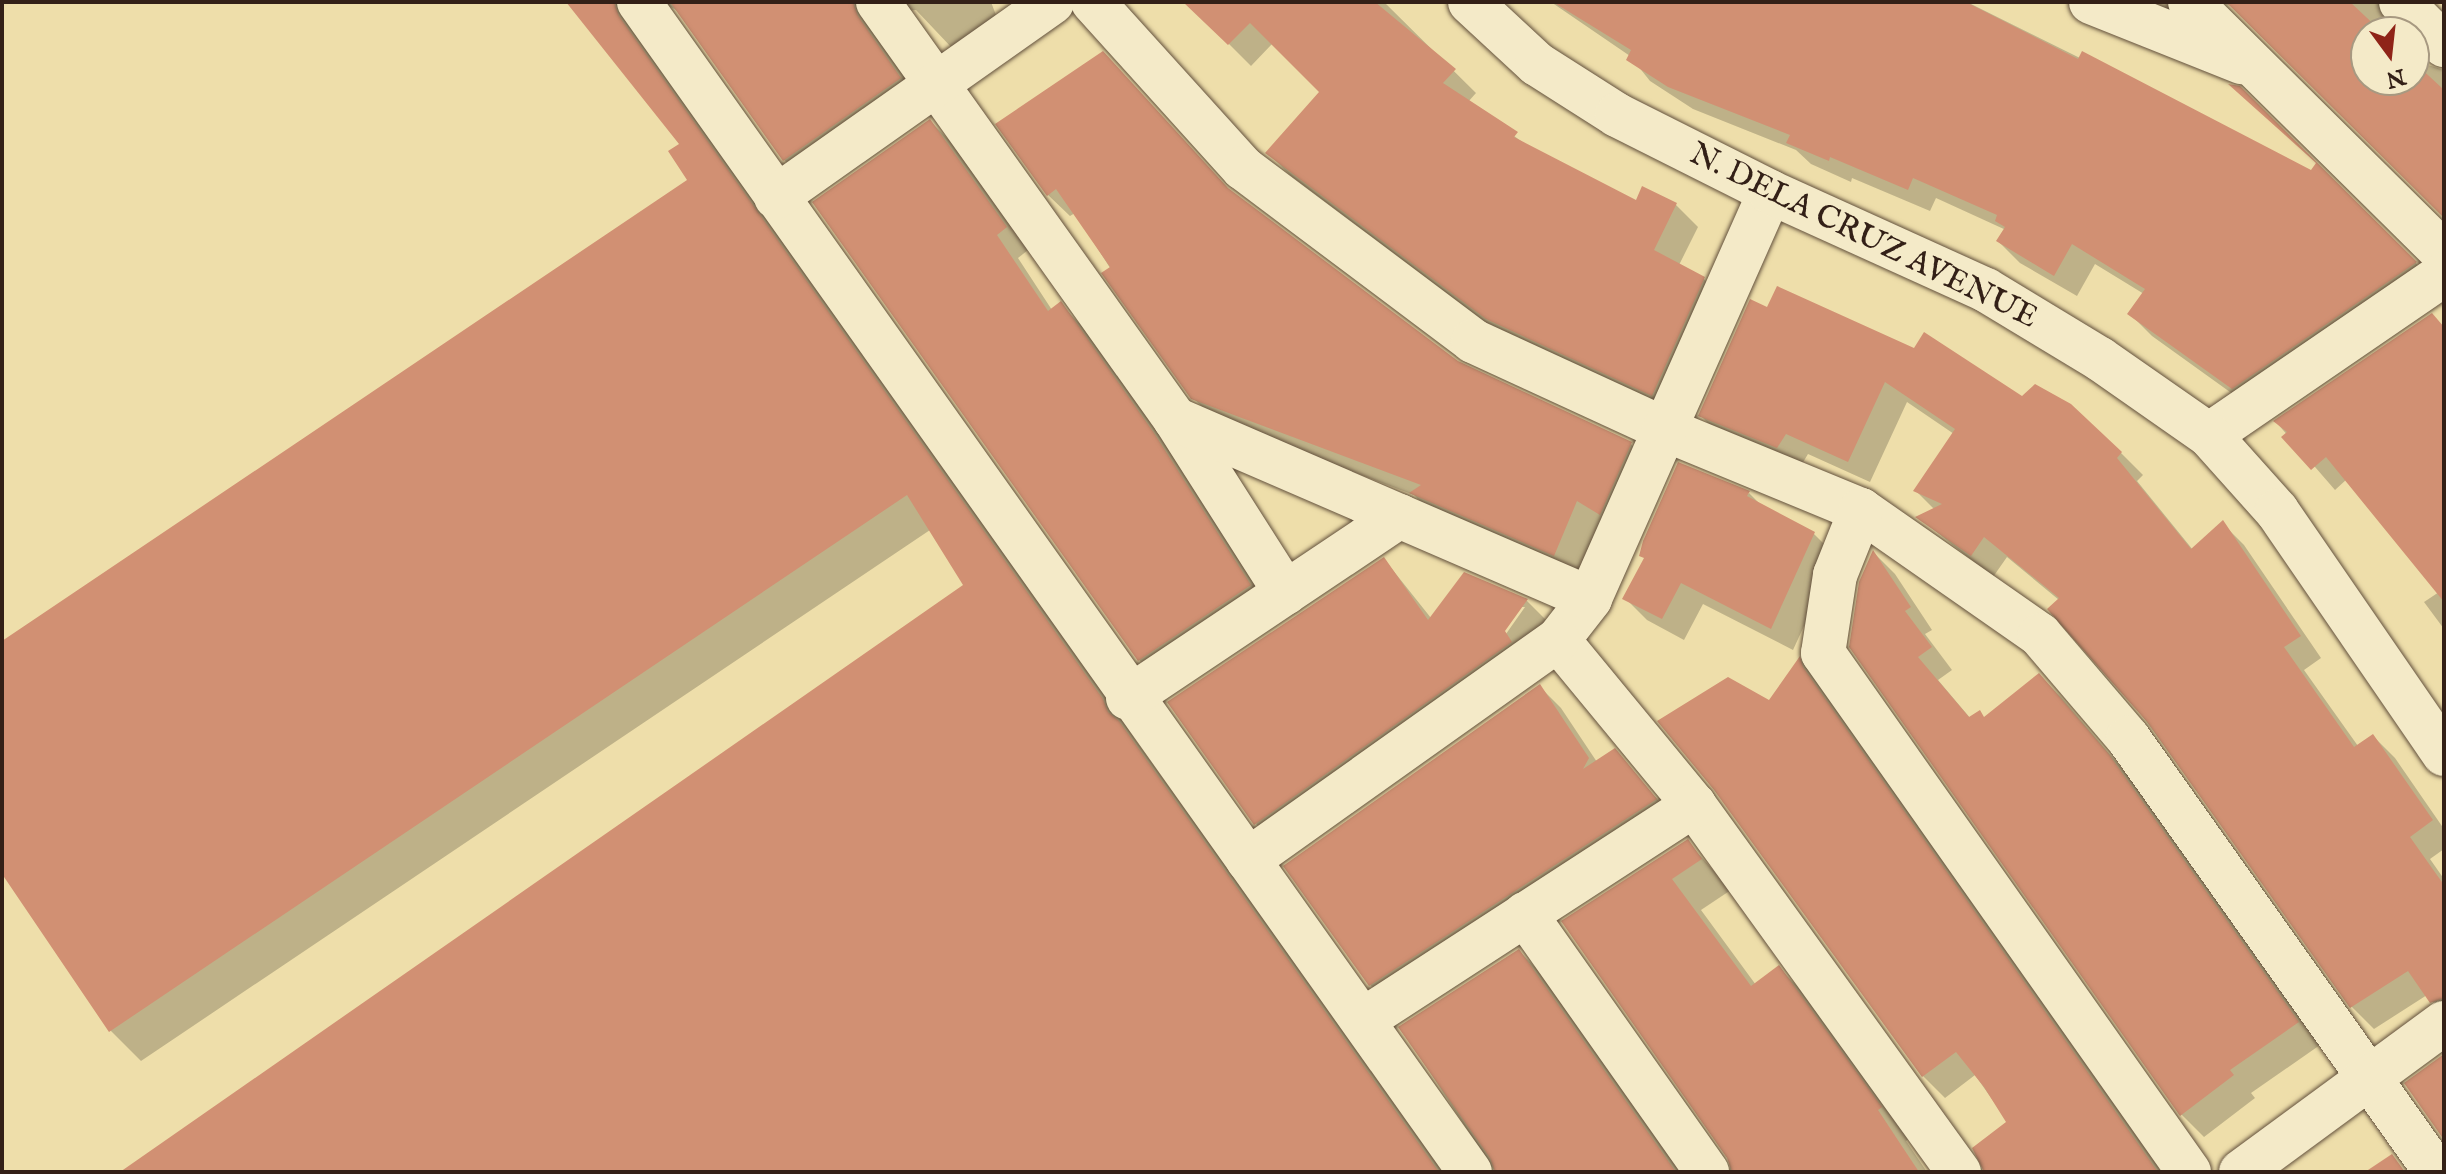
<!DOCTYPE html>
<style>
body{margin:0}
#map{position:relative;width:2446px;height:1174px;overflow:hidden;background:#eedeaa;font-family:"IM FELL English",serif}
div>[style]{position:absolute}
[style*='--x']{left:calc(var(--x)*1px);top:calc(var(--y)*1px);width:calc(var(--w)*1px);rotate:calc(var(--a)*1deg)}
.shadow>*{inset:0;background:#0003}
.building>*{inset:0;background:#d19073}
.roads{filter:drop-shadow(0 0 2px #62503c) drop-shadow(0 0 2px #62503c)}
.street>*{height:44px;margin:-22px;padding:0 22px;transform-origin:22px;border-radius:22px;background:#f4eac8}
.secondary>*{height:44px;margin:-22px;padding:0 22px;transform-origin:22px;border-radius:22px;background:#f4eac8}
span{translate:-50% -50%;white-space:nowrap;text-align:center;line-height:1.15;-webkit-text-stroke:7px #f4eac8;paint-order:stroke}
.street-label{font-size:32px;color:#332017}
.frame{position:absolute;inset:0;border:4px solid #332017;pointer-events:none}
.north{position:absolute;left:2350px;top:16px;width:80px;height:80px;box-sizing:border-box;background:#f4eac8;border:2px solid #a79981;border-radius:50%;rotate:165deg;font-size:22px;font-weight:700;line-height:32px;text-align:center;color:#332017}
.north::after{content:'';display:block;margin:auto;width:28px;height:36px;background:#8f2418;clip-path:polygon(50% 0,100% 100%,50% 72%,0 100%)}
</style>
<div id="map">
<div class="shadow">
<i style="clip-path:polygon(571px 2px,991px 2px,996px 15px,952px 48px,916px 10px,893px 12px,930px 109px,815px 190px,784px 160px,678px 11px,669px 6px,1136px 741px,1446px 1172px,124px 1172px,965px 586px,930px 530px,141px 1061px,111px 1031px,2px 871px,2px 643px,690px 180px,682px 144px)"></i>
<i style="clip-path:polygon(1211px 2px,1384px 2px,1476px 93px,1468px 102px,1533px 150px,1637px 202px,1676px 205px,1698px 227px,1679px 265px,1704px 279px,1726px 301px,1675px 417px,1510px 341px,1290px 175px,1268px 153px,1322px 92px,1273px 43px,1251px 66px,1200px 15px)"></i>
<i style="clip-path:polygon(1551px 2px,1967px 2px,2312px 173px,2317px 165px,2438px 285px,2255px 410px,2152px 336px,2130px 314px,2144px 294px,2095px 264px,2077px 296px,2020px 263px,1998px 241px,2006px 230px,1936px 198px,1930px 211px,1852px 178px,1851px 182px,1811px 164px,1796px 150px,1693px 109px,1650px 81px,1630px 56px)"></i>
<i style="clip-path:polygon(2152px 2px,2201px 2px,2168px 18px)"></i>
<i style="clip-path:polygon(2217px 2px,2413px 2px,2404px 7px,2398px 32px,2366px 32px,2366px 80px,2414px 80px,2414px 50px,2428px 65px,2444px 70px,2444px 215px,2232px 6px)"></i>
<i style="clip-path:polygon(930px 121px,952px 143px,1028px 250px,1018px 258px,1052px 310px,1060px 304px,1082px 326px,1176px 457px,1272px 608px,1161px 682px,1139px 660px)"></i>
<i style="clip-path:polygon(998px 124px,1233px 194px,1457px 363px,1631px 444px,1653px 466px,1622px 535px,1600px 521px,1576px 577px,1434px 515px,1414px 495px,1216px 420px,1193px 398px,1075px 213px,1070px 216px,1048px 195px)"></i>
<i style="clip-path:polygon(1768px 309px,2022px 398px,2121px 453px,2143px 475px,2137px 481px,2193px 550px,2222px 523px,2244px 545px,2321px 658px,2304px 670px,2358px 746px,2373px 736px,2395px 758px,2444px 829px,2444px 849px,2430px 859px,2444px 879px,2444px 1014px,2427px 995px,2374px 1029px,2352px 1007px,2059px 600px,2007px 557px,1993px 577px,1919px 518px,1935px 510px,1916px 491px,1954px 434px,1907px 402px,1870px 482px,1808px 454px,1799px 469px,1723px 438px,1701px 416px)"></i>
<i style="clip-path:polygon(2444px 328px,2444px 629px,2424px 602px,2439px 592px,2347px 479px,2335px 490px,2276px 422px)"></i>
<i style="clip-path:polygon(1749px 493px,1763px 507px,1814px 534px,1836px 556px,1793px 650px,1703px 604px,1684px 640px,1647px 620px,1625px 598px)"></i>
<i style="clip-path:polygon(1874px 553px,1895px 574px,1932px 630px,1925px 634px,1952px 670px,1938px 680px,1971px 719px,1985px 719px,2039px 675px,2061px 697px,2130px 778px,2320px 1045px,2251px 1093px,2255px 1098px,2204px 1137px,2182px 1115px,1851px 646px)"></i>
<i style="clip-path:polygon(evenodd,1384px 559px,1431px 618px,1464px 574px,1527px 601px,1549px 623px,1278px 846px,1256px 824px,1384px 559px,1520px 607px,1525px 607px,1501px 641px,1497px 638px,1520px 607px)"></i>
<i style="clip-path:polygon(1800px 659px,1821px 681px,2163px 1172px,1996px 1172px,2008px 1122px,1975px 1075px,1945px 1098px,1923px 1076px,1770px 703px)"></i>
<i style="clip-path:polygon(1539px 686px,1561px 708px,1597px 762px,1615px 751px,1677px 822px,1392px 1007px,1370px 985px)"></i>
<i style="clip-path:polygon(1687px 841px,1731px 890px,1701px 910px,1756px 985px,1779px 968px,1809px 998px,1910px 1138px,1906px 1141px,1927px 1172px,1730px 1172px,1729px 1157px,1564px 922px)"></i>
<i style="clip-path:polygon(1519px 951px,1549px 981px,1683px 1172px,1495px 1172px,1401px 1028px)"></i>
</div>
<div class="building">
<i style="clip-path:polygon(566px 2px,614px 2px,619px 16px,1103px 699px,1108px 712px,1119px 721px,1439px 1172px,120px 1172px,963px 585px,907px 495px,109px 1032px,2px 874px,2px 641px,687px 180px,668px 151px,679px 144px)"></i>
<i style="clip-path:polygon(670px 2px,853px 2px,858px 16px,901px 78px,783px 161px)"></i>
<i style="clip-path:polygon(1183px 2px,1375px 2px,1456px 69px,1443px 83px,1518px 132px,1514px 137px,1636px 200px,1642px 186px,1677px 203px,1654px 250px,1705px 277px,1652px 396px,1486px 319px,1265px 153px,1319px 92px,1250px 23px,1228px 45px)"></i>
<i style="clip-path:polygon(1553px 2px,1966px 2px,2078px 59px,2082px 51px,2311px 170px,2316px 163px,2228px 84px,2240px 86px,2417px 262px,2232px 389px,2127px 314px,2145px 289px,2072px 244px,2054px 276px,1996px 241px,2005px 227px,1995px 221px,1997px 215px,1913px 178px,1908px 190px,1830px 157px,1829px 161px,1786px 143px,1790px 135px,1668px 87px,1626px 60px,1631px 50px)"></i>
<i style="clip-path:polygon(2226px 2px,2350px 2px,2382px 32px,2366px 32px,2366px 80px,2414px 80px,2414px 62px,2444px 90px,2444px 218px)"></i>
<i style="clip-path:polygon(1103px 51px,1228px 188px,1458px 361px,1632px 442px,1600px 515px,1577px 501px,1554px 556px,1409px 493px,1421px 485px,1191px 399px,1101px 273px,1110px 267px,1056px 189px,1047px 196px,995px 124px)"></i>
<i style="clip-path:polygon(930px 119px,1007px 227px,997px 235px,1048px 311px,1061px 301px,1154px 433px,1251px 585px,1138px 661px,812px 202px)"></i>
<i style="clip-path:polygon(1777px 286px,1914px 348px,1924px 332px,2022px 396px,2035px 384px,2071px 404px,2122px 452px,2117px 458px,2191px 549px,2223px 520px,2301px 636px,2284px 647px,2354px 747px,2373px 734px,2433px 820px,2410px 837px,2444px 885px,2444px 998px,2430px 1003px,2408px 971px,2350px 1008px,2148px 723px,2047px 609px,2059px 598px,1984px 537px,1971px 556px,1915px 517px,1942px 504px,1913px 491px,1955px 429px,1885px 382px,1848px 462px,1786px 434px,1777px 448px,1698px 416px,1750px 299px,1767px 307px)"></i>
<i style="clip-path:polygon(2432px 313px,2444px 327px,2444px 602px,2326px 457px,2311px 470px,2281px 437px,2287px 432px,2273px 421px)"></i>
<i style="clip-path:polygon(1678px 462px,1750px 491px,1747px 496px,1815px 532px,1771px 629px,1681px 583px,1662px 619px,1622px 599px,1644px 558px,1639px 556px,1643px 541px)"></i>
<i style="clip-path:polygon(1873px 550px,1911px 607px,1905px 611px,1932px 647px,1918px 657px,1969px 717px,1980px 710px,1984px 717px,2039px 673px,2108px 753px,2299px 1022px,2230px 1070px,2234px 1075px,2180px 1116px,1849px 647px,1859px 582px)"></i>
<i style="clip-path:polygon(1384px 557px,1428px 620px,1464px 572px,1528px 599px,1505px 631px,1512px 642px,1254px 825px,1167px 702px)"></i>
<i style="clip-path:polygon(1800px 656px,1803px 667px,2158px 1172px,1984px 1172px,1972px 1148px,2006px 1122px,1984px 1087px,1956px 1052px,1922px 1077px,1714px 790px,1657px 721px,1728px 677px,1769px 700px)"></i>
<i style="clip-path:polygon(1540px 684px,1589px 758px,1583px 769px,1615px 748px,1657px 799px,1369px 986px,1283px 866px)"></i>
<i style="clip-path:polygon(1688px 839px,1702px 859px,1672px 879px,1751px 986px,1779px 965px,1882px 1107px,1878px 1110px,1919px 1172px,1732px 1172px,1727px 1158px,1561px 921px)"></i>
<i style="clip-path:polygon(1519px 949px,1676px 1172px,1495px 1172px,1490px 1158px,1398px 1027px)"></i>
<i style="clip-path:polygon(2444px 1054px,2444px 1140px,2404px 1083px)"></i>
<i style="clip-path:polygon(2392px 1154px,2405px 1172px,2365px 1172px)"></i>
</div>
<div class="roads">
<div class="street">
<i style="--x:639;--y:2;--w:1435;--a:54.62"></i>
<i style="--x:878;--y:2;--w:512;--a:54.54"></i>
<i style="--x:1175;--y:419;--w:206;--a:57.5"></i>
<i style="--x:1093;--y:2;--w:224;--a:47.9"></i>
<i style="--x:1243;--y:168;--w:288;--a:36.9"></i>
<i style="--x:1473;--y:341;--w:210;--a:24.7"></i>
<i style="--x:1664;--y:429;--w:213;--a:22.4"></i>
<i style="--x:1861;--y:510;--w:218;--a:34.9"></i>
<i style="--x:2040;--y:635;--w:135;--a:49.5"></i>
<i style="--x:2128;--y:738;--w:532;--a:54.64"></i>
<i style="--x:2091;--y:2;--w:162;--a:21.8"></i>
<i style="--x:2190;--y:2;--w:357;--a:44.7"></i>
<i style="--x:2401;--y:2;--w:61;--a:45"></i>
<i style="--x:1770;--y:192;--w:445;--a:113.9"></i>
<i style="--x:1590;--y:599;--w:52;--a:128"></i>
<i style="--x:1558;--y:640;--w:214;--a:50.5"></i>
<i style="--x:1694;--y:805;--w:453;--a:54.2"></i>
<i style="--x:776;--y:197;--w:338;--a:-35.2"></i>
<i style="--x:1175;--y:419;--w:452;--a:23.4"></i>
<i style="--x:2209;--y:435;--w:285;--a:-34.4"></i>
<i style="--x:1861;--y:510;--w:70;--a:111.8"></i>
<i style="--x:1835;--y:575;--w:79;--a:98.7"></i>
<i style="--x:1823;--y:653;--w:635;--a:54.81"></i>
<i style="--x:1128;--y:698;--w:327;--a:-33.8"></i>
<i style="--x:1248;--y:860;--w:380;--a:-35.4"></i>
<i style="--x:1525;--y:914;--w:316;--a:54.8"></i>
<i style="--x:1363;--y:1020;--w:395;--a:-33"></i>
<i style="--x:2241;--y:1172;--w:252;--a:-36.3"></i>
</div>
<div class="secondary">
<i style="--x:1470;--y:2;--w:91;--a:42.8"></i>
<i style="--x:1537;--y:64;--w:95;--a:32.5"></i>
<i style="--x:1617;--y:115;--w:171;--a:26.7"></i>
<i style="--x:1770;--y:192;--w:237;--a:24.4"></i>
<i style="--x:1986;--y:290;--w:133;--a:31.2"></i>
<i style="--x:2100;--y:359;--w:133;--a:34.9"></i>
<i style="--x:2209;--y:435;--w:102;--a:48.2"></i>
<i style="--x:2277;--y:511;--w:295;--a:55.5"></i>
</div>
</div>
<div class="street-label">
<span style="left:1863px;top:237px;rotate:26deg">N. DELA CRUZ AVENUE</span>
</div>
<div class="frame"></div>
<div class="north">N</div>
</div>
